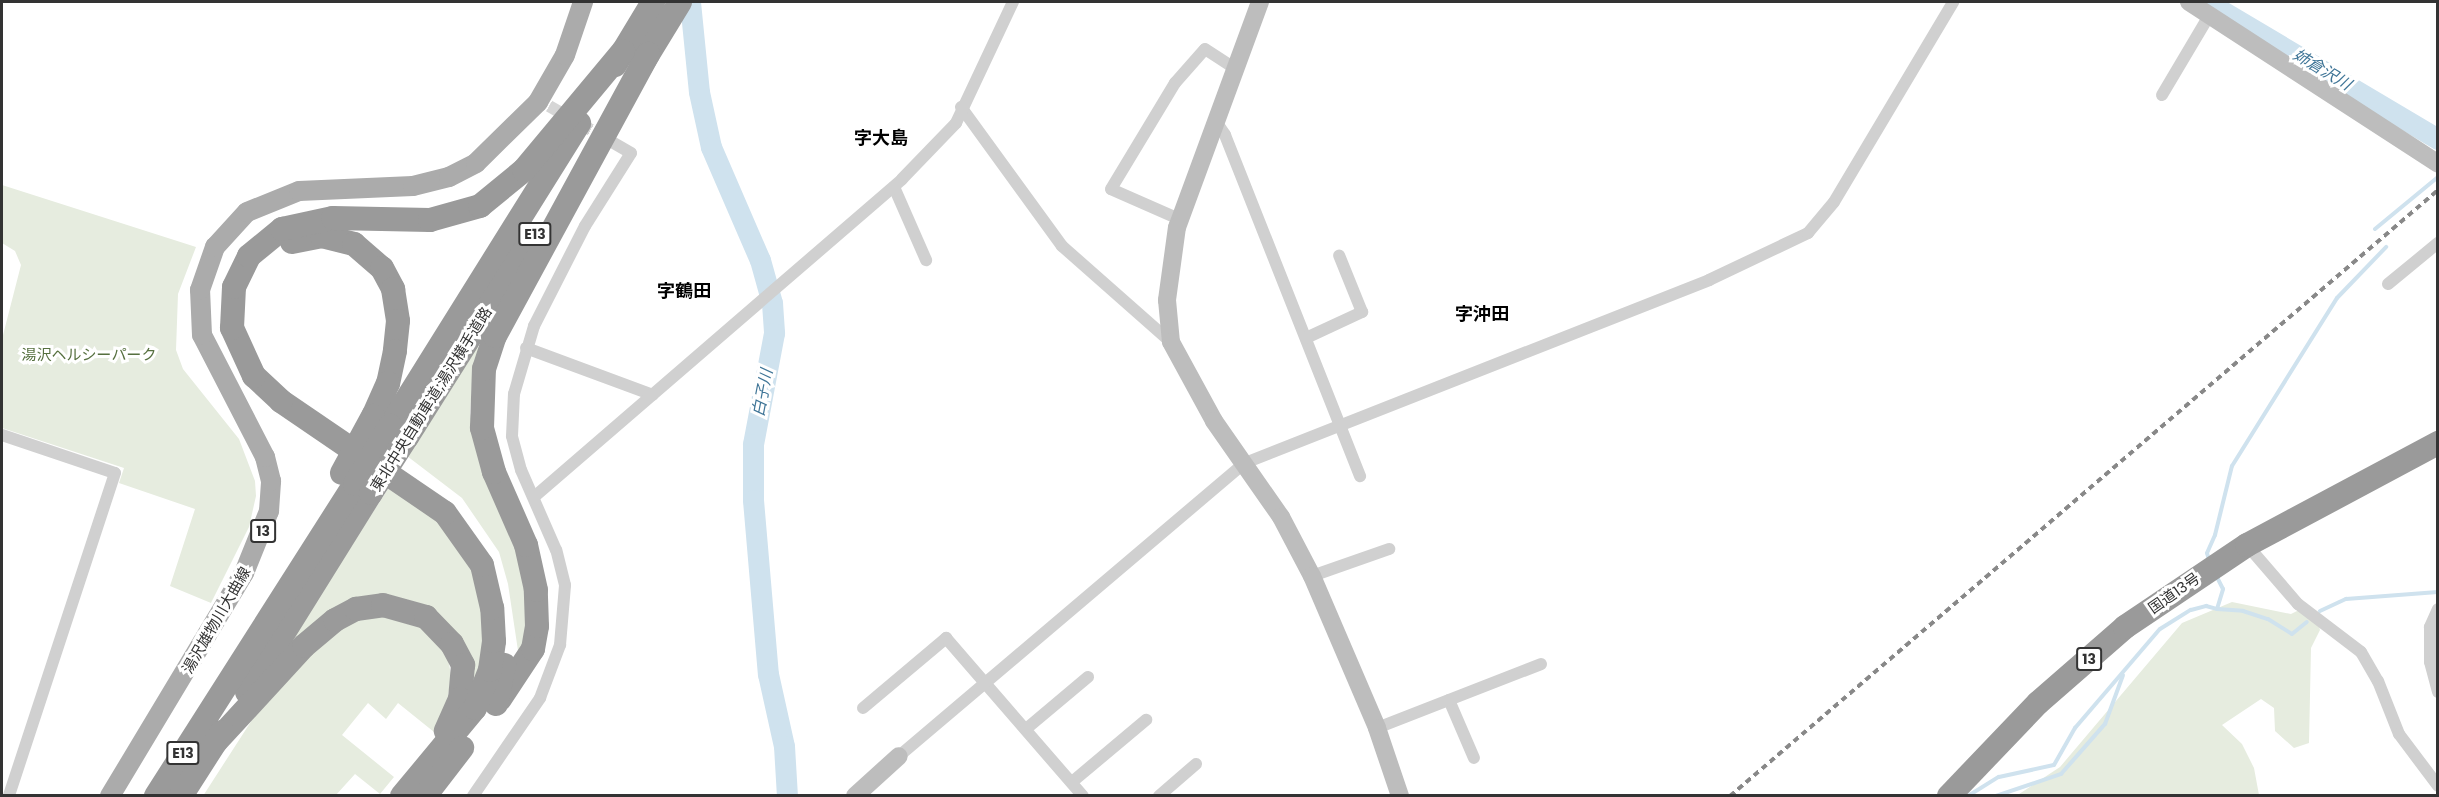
<!DOCTYPE html>
<meta charset="utf-8">
<style>
body{margin:0}
#map{position:relative;width:2439px;height:797px;overflow:hidden;background:#fff;font-family:Poppins,"Noto Sans JP",sans-serif}
div>[style]{position:absolute}
[style*='--x']{left:calc(var(--x)*1px);top:calc(var(--y)*1px);width:calc(var(--w)*1px);rotate:calc(var(--a)*1deg)}
.green>*{inset:0;background:#e6ecdf}
.stream>*{height:4px;margin:-2px;padding:0 2px;transform-origin:2px;border-radius:2px;background:#cfe2ee}
.river>*{height:21px;margin:-10.5px;padding:0 10.5px;transform-origin:10.5px;border-radius:10.5px;background:#cfe2ee}
.street-tunnel>*{height:12px;margin-top:-6px;transform-origin:0;background:repeating-linear-gradient(90deg,#d6d6d6 0 12px,transparent 0 18px)}
.street>*{height:12px;margin:-6px;padding:0 6px;transform-origin:6px;border-radius:6px;background:#d0d0d0}
.secondary>*{height:18px;margin:-9px;padding:0 9px;transform-origin:9px;border-radius:9px;background:#bdbdbd}
.primary>*{height:20px;margin:-10px;padding:0 10px;transform-origin:10px;border-radius:10px;background:#ababab}
.highway>*{height:24px;margin:-12px;padding:0 12px;transform-origin:12px;border-radius:12px;background:#9a9a9a}
.rail>*{height:4px;margin-top:-2px;transform-origin:0;background:repeating-linear-gradient(90deg,#888 0 6px,transparent 0 10.5px)}
.highway-bridge>*{height:24px;margin:-12px;padding:0 12px;transform-origin:12px;border-radius:12px;background:#9a9a9a}
span{translate:-50% -50%;white-space:nowrap;text-align:center;line-height:1.15;-webkit-text-stroke:6px #fff;paint-order:stroke}
.shield-label span{padding:2px 4px;background:#fff;border:2px solid;border-radius:4px;-webkit-text-stroke-width:0}
.shield-label{font-size:14px;color:#333;font-weight:700}
.park-label{font-size:15px;color:#56703f}
.street-label{font-size:15px;color:#333}
.water-label{font-size:16px;color:#3f7597;font-style:italic}
.quarter-label{font-size:18px;color:#000;font-weight:700}
.frame{position:absolute;inset:0;border:3px solid #333;pointer-events:none}
</style>
<div id="map">
<div class="green">
<i style="clip-path:polygon(2px 185px,196px 247px,178px 294px,176px 350px,183px 369px,239px 439px,255px 481px,256px 496px,249px 527px,211px 603px,170px 586px,195px 509px,119px 483px,124px 468px,2px 428px,2px 339px,21px 265px,15px 251px,2px 243px)"></i>
<i style="clip-path:polygon(475px 345px,482px 349px,472px 384px,470px 413px,476px 450px,516px 545px,530px 610px,520px 664px,508px 584px,499px 552px,462px 498px,407px 456px)"></i>
<i style="clip-path:polygon(392px 483px,439px 520px,473px 573px,486px 624px,482px 674px,469px 684px,468px 665px,392px 596px,283px 649px)"></i>
<i style="clip-path:polygon(2232px 602px,2291px 614px,2299px 610px,2317px 620px,2320px 630px,2311px 648px,2309px 743px,2294px 748px,2275px 731px,2274px 708px,2261px 699px,2222px 725px,2242px 744px,2254px 768px,2259px 795px,2016px 796px,2060px 767px,2182px 623px)"></i>
<i style="clip-path:polygon(378px 614px,423px 624px,448px 658px,451px 675px,447px 704px,434px 732px,398px 703px,386px 719px,368px 703px,342px 735px,394px 777px,380px 794px,355px 774px,336px 795px,203px 796px,268px 695px,342px 625px)"></i>
</div>
<div class="stream">
<i style="--x:2375;--y:229;--w:82;--a:-39.5"></i>
<i style="--x:2209;--y:560;--w:7;--a:-106"></i>
<i style="--x:2207;--y:553;--w:20;--a:-66"></i>
<i style="--x:2215;--y:535;--w:71;--a:-76.2"></i>
<i style="--x:2232;--y:466;--w:198;--a:-58"></i>
<i style="--x:2337;--y:298;--w:71;--a:-46.1"></i>
<i style="--x:2217;--y:609;--w:26;--a:4"></i>
<i style="--x:2243;--y:611;--w:26;--a:18"></i>
<i style="--x:2268;--y:619;--w:28;--a:32"></i>
<i style="--x:2292;--y:634;--w:19;--a:-39"></i>
<i style="--x:2320;--y:611;--w:29;--a:-25"></i>
<i style="--x:2346;--y:599;--w:92;--a:-4.4"></i>
<i style="--x:1968;--y:796;--w:36;--a:-32"></i>
<i style="--x:1999;--y:777;--w:56;--a:-12.3"></i>
<i style="--x:2054;--y:765;--w:43;--a:-60.4"></i>
<i style="--x:2075;--y:728;--w:130;--a:-49.4"></i>
<i style="--x:2160;--y:629;--w:36;--a:-32"></i>
<i style="--x:2191;--y:610;--w:16;--a:-15"></i>
<i style="--x:2206;--y:606;--w:11;--a:15"></i>
<i style="--x:2217;--y:609;--w:21;--a:-73"></i>
<i style="--x:2223;--y:589;--w:13;--a:-117"></i>
<i style="--x:1996;--y:796;--w:69;--a:-18.7"></i>
<i style="--x:2061;--y:774;--w:67;--a:-48.7"></i>
<i style="--x:2105;--y:724;--w:52;--a:-69.8"></i>
</div>
<div class="river">
<i style="--x:690;--y:2;--w:90;--a:84.3"></i>
<i style="--x:699;--y:92;--w:56;--a:77.7"></i>
<i style="--x:711;--y:147;--w:123;--a:66.6"></i>
<i style="--x:760;--y:260;--w:45;--a:74.4"></i>
<i style="--x:772;--y:303;--w:30;--a:86"></i>
<i style="--x:774;--y:333;--w:113;--a:100.7"></i>
<i style="--x:753;--y:444;--w:56;--a:90"></i>
<i style="--x:753;--y:500;--w:175;--a:85.1"></i>
<i style="--x:768;--y:674;--w:74;--a:77.5"></i>
<i style="--x:784;--y:746;--w:50;--a:86.6"></i>
<i style="--x:2207;--y:2;--w:269;--a:30.7"></i>
</div>
<div class="street-tunnel">
<i style="--x:549;--y:106;--w:64;--a:29.7"></i>
</div>
<div class="street">
<i style="--x:2162;--y:95;--w:94;--a:-59.3"></i>
<i style="--x:961;--y:107;--w:172;--a:54"></i>
<i style="--x:1062;--y:246;--w:145;--a:41.4"></i>
<i style="--x:1215;--y:120;--w:18;--a:56"></i>
<i style="--x:1225;--y:135;--w:367;--a:68.4"></i>
<i style="--x:894;--y:187;--w:80;--a:66.3"></i>
<i style="--x:1179;--y:219;--w:74;--a:-156.2"></i>
<i style="--x:1111;--y:189;--w:124;--a:-58.9"></i>
<i style="--x:1175;--y:83;--w:45;--a:-48.6"></i>
<i style="--x:1205;--y:49;--w:38;--a:33"></i>
<i style="--x:2388;--y:284;--w:65;--a:-39.4"></i>
<i style="--x:1306;--y:338;--w:62;--a:-24.9"></i>
<i style="--x:1362;--y:312;--w:61;--a:-112"></i>
<i style="--x:526;--y:348;--w:135;--a:20.3"></i>
<i style="--x:2;--y:435;--w:119;--a:18.6"></i>
<i style="--x:115;--y:473;--w:340;--a:108.2"></i>
<i style="--x:534;--y:497;--w:486;--a:-40.8"></i>
<i style="--x:902;--y:179;--w:78;--a:-46"></i>
<i style="--x:956;--y:123;--w:134;--a:-64.8"></i>
<i style="--x:2247;--y:545;--w:78;--a:49.2"></i>
<i style="--x:2298;--y:604;--w:79;--a:37.3"></i>
<i style="--x:2361;--y:652;--w:34;--a:60"></i>
<i style="--x:2378;--y:681;--w:57;--a:68.4"></i>
<i style="--x:2399;--y:734;--w:65;--a:53.1"></i>
<i style="--x:1312;--y:576;--w:82;--a:-19.3"></i>
<i style="--x:2438;--y:609;--w:20;--a:114"></i>
<i style="--x:2430;--y:627;--w:35;--a:90"></i>
<i style="--x:2430;--y:662;--w:31;--a:75"></i>
<i style="--x:1449;--y:700;--w:63;--a:66.7"></i>
<i style="--x:863;--y:708;--w:109;--a:-40.1"></i>
<i style="--x:946;--y:638;--w:209;--a:49.1"></i>
<i style="--x:1377;--y:728;--w:176;--a:-21.3"></i>
<i style="--x:1026;--y:729;--w:81;--a:-40"></i>
<i style="--x:899;--y:756;--w:453;--a:-40.3"></i>
<i style="--x:1245;--y:463;--w:499;--a:-21.5"></i>
<i style="--x:1709;--y:280;--w:110;--a:-25.4"></i>
<i style="--x:1808;--y:233;--w:40;--a:-50"></i>
<i style="--x:1834;--y:202;--w:233;--a:-59.2"></i>
<i style="--x:1072;--y:782;--w:97;--a:-40"></i>
<i style="--x:473;--y:796;--w:119;--a:-55.6"></i>
<i style="--x:540;--y:698;--w:57;--a:-69.3"></i>
<i style="--x:560;--y:645;--w:60;--a:-85.2"></i>
<i style="--x:565;--y:585;--w:36;--a:-104"></i>
<i style="--x:556;--y:550;--w:87;--a:-113.6"></i>
<i style="--x:521;--y:470;--w:35;--a:-105"></i>
<i style="--x:512;--y:436;--w:42;--a:-87.3"></i>
<i style="--x:514;--y:394;--w:71;--a:-73.6"></i>
<i style="--x:534;--y:326;--w:112;--a:-63"></i>
<i style="--x:585;--y:226;--w:86;--a:-57.8"></i>
<i style="--x:631;--y:153;--w:30;--a:-150"></i>
<i style="--x:1159;--y:796;--w:49;--a:-40.9"></i>
</div>
<div class="secondary">
<i style="--x:1260;--y:2;--w:240;--a:110.2"></i>
<i style="--x:1177;--y:227;--w:74;--a:97.8"></i>
<i style="--x:1167;--y:300;--w:42;--a:84.6"></i>
<i style="--x:1171;--y:342;--w:90;--a:61.4"></i>
<i style="--x:1214;--y:421;--w:117;--a:55.1"></i>
<i style="--x:1281;--y:517;--w:67;--a:62.3"></i>
<i style="--x:1312;--y:576;--w:165;--a:66.8"></i>
<i style="--x:1377;--y:728;--w:72;--a:71.3"></i>
<i style="--x:2189;--y:2;--w:297;--a:33"></i>
<i style="--x:855;--y:796;--w:59;--a:-42.3"></i>
</div>
<div class="primary">
<i style="--x:110;--y:796;--w:260;--a:-59"></i>
<i style="--x:244;--y:573;--w:67;--a:-68"></i>
<i style="--x:269;--y:511;--w:30;--a:-86"></i>
<i style="--x:271;--y:481;--w:25;--a:-104"></i>
<i style="--x:265;--y:457;--w:137;--a:-117.3"></i>
<i style="--x:202;--y:335;--w:45;--a:-92.5"></i>
<i style="--x:200;--y:290;--w:46;--a:-70.8"></i>
<i style="--x:215;--y:247;--w:47;--a:-47.6"></i>
<i style="--x:247;--y:212;--w:56;--a:-22"></i>
<i style="--x:299;--y:191;--w:114;--a:-2.5"></i>
<i style="--x:413;--y:186;--w:37;--a:-14"></i>
<i style="--x:449;--y:177;--w:30;--a:-27"></i>
<i style="--x:476;--y:163;--w:87;--a:-44.5"></i>
<i style="--x:538;--y:102;--w:54;--a:-60.1"></i>
<i style="--x:565;--y:55;--w:56;--a:-71.2"></i>
</div>
<div class="highway">
<i style="--x:615;--y:65;--w:74;--a:-58.9"></i>
<i style="--x:641;--y:66;--w:75;--a:-58.6"></i>
<i style="--x:292;--y:242;--w:31;--a:-11"></i>
<i style="--x:322;--y:236;--w:33;--a:14"></i>
<i style="--x:354;--y:244;--w:37;--a:41"></i>
<i style="--x:382;--y:268;--w:24;--a:62"></i>
<i style="--x:393;--y:289;--w:32;--a:81"></i>
<i style="--x:398;--y:321;--w:30;--a:96"></i>
<i style="--x:395;--y:351;--w:33;--a:102"></i>
<i style="--x:388;--y:383;--w:36;--a:114"></i>
<i style="--x:390;--y:426;--w:357;--a:-58"></i>
<i style="--x:407;--y:437;--w:229;--a:-57.8"></i>
<i style="--x:247;--y:692;--w:234;--a:-58.1"></i>
<i style="--x:500;--y:699;--w:60;--a:-56.6"></i>
<i style="--x:533;--y:649;--w:23;--a:-80"></i>
<i style="--x:537;--y:626;--w:36;--a:-92"></i>
<i style="--x:536;--y:590;--w:46;--a:-102.5"></i>
<i style="--x:526;--y:545;--w:80;--a:-113.7"></i>
<i style="--x:494;--y:472;--w:46;--a:-105.3"></i>
<i style="--x:482;--y:428;--w:59;--a:-88.1"></i>
<i style="--x:484;--y:369;--w:35;--a:-72"></i>
<i style="--x:495;--y:336;--w:321;--a:-61.5"></i>
<i style="--x:496;--y:704;--w:40;--a:-78"></i>
<i style="--x:213;--y:745;--w:134;--a:-47.4"></i>
<i style="--x:304;--y:646;--w:40;--a:-40"></i>
<i style="--x:335;--y:620;--w:24;--a:-28"></i>
<i style="--x:356;--y:609;--w:27;--a:-8"></i>
<i style="--x:383;--y:605;--w:45;--a:15.6"></i>
<i style="--x:426;--y:617;--w:37;--a:46"></i>
<i style="--x:452;--y:644;--w:24;--a:62"></i>
<i style="--x:463;--y:665;--w:34;--a:95"></i>
<i style="--x:460;--y:699;--w:35;--a:114"></i>
<i style="--x:156;--y:796;--w:370;--a:-57.5"></i>
<i style="--x:181;--y:796;--w:76;--a:-57.4"></i>
<i style="--x:402;--y:796;--w:114;--a:-50.3"></i>
<i style="--x:475;--y:708;--w:41;--a:-68.5"></i>
<i style="--x:490;--y:670;--w:29;--a:-82"></i>
<i style="--x:494;--y:641;--w:33;--a:-93"></i>
<i style="--x:492;--y:608;--w:44;--a:-103.1"></i>
<i style="--x:482;--y:565;--w:64;--a:-125.4"></i>
<i style="--x:445;--y:513;--w:199;--a:-145.7"></i>
<i style="--x:281;--y:401;--w:37;--a:-137"></i>
<i style="--x:254;--y:376;--w:53;--a:-114.6"></i>
<i style="--x:232;--y:328;--w:41;--a:-87.2"></i>
<i style="--x:234;--y:287;--w:34;--a:-64"></i>
<i style="--x:249;--y:256;--w:43;--a:-39.3"></i>
<i style="--x:282;--y:229;--w:52;--a:-12.2"></i>
<i style="--x:333;--y:218;--w:97;--a:1.2"></i>
<i style="--x:430;--y:220;--w:52;--a:-15.6"></i>
<i style="--x:480;--y:206;--w:57;--a:-39.3"></i>
<i style="--x:524;--y:170;--w:155;--a:-50.2"></i>
<i style="--x:425;--y:796;--w:61;--a:-52.4"></i>
<i style="--x:1949;--y:796;--w:129;--a:-46.3"></i>
<i style="--x:2038;--y:703;--w:116;--a:-41.1"></i>
<i style="--x:2125;--y:627;--w:147;--a:-33.9"></i>
<i style="--x:2247;--y:545;--w:217;--a:-28.1"></i>
</div>
<div class="rail">
<i style="--x:1730;--y:796;--w:932;--a:-40.56"></i>
</div>
<div class="highway-bridge">
<i style="--x:342;--y:473;--w:65;--a:-61.5"></i>
<i style="--x:355;--y:484;--w:68;--a:-58.9"></i>
<i style="--x:371;--y:493;--w:67;--a:-57.3"></i>
</div>
<div class="shield-label">
<span style="left:535px;top:234px">E13</span>
<span style="left:263px;top:531px">13</span>
<span style="left:2089px;top:659px">13</span>
<span style="left:183px;top:753px">E13</span>
</div>
<div class="park-label">
<span style="left:89px;top:355px">湯沢ヘルシーパーク</span>
</div>
<div class="street-label">
<span style="left:431px;top:399px;rotate:-58deg">東北中央自動車道;湯沢横手道路</span>
<span style="left:2174px;top:593px;rotate:-35deg">国道13号</span>
<span style="left:216px;top:620px;rotate:-60deg">湯沢雄物川大曲線</span>
</div>
<div class="water-label">
<span style="left:2322px;top:70px;rotate:31deg">姉倉沢川</span>
<span style="left:763px;top:393px;rotate:-79deg">白子川</span>
</div>
<div class="quarter-label">
<span style="left:881px;top:138px">字大島</span>
<span style="left:684px;top:291px">字鶴田</span>
<span style="left:1482px;top:314px">字沖田</span>
</div>
<div class="frame"></div>
</div>
